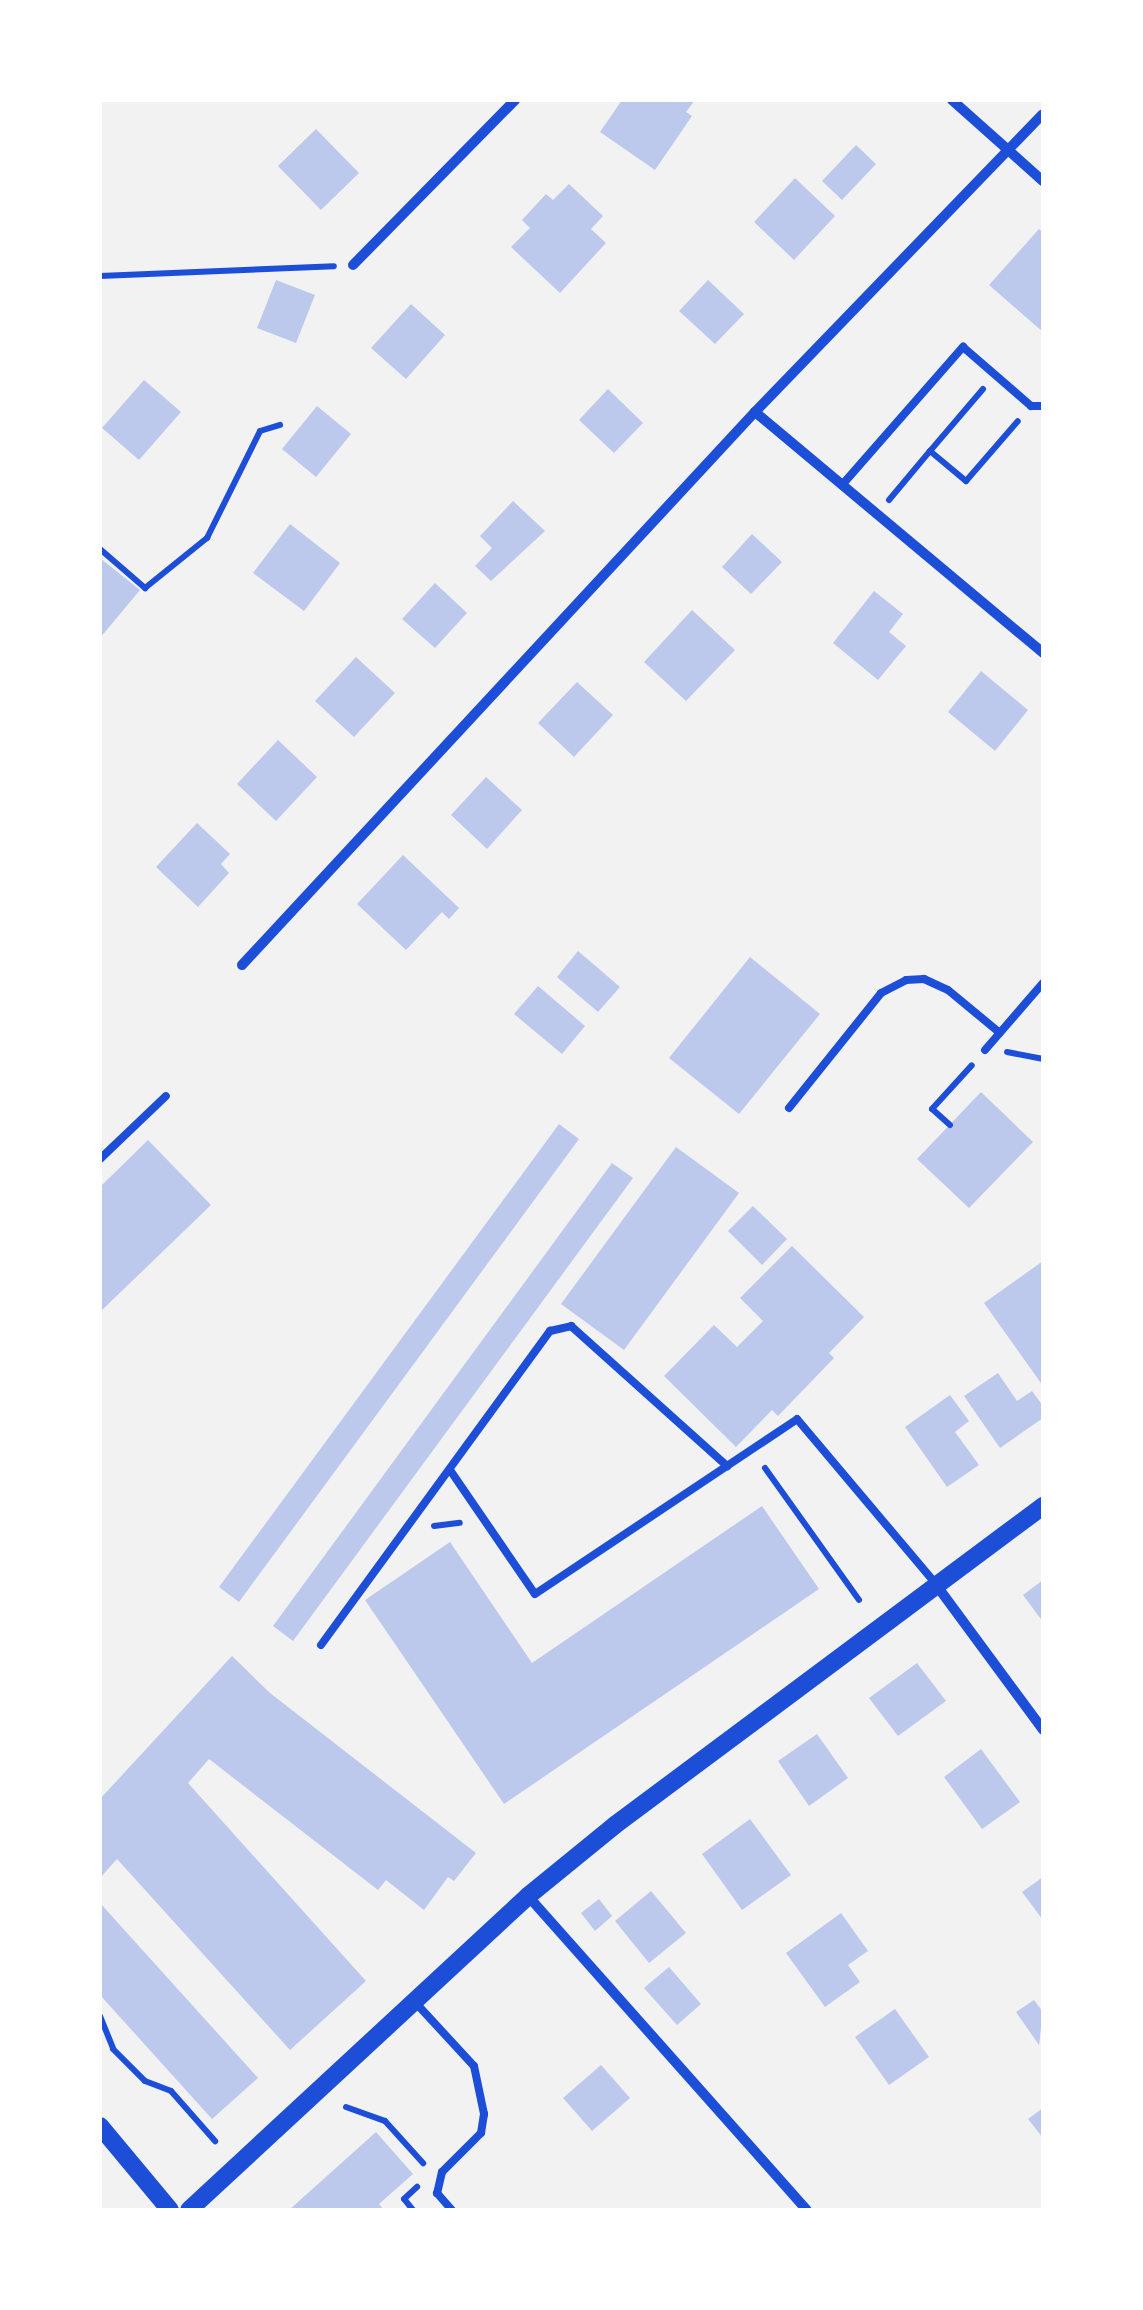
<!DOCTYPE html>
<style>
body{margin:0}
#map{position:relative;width:1143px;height:2310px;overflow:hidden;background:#f2f2f2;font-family:Inter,sans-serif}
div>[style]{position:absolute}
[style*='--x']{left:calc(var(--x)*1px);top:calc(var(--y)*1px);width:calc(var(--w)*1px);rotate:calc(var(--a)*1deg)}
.building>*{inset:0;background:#bdc9ec}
.path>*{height:6px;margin:-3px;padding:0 3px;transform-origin:3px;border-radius:3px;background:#1d4ed8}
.service>*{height:8px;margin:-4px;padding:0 4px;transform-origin:4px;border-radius:4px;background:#1d4ed8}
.minor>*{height:10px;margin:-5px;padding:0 5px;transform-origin:5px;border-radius:5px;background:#1d4ed8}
.tertiary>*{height:18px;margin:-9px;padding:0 9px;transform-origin:9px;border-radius:9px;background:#1d4ed8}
span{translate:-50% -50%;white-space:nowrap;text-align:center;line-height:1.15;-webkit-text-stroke:8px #fff;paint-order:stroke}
.frame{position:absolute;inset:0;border:102px solid #fff;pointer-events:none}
</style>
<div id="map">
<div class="building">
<i style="clip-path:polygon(622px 100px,695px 100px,686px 112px,692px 116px,655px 170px,600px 132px)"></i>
<i style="clip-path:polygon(316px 129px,359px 173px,321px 210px,278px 166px)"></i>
<i style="clip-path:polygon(856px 145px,876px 164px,842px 200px,822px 181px)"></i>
<i style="clip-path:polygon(795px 178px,835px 216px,794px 260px,754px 222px)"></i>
<i style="clip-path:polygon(569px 184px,603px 216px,591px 229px,606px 243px,560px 293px,511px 247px,530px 228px,522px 220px,546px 194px,553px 200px)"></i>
<i style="clip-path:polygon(1039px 229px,1043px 233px,1043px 332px,989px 285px)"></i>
<i style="clip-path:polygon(276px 280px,315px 295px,296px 343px,257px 328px)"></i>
<i style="clip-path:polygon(708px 280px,744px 314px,715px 344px,679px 311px)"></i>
<i style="clip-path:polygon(411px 304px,445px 335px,406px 379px,371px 348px)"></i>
<i style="clip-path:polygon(144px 380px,181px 412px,139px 460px,102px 428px)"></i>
<i style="clip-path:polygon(608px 389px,643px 423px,614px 453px,579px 420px)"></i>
<i style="clip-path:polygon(317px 406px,351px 434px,316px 477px,282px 449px)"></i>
<i style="clip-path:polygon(513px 501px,545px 531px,491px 581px,475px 566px,492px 548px,480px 536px)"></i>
<i style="clip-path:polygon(290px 524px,340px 563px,304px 611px,253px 573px)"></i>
<i style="clip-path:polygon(752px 534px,782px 562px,751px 594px,722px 567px)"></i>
<i style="clip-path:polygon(100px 558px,140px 590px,100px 638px)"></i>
<i style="clip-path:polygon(435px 583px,467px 613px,435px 648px,402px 619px)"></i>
<i style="clip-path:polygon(874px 591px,903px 614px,889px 632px,906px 646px,878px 680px,833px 643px)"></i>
<i style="clip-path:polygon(692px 610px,735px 650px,686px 701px,644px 662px)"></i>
<i style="clip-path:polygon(356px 657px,395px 693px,354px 737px,315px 701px)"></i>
<i style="clip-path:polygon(981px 671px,1028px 710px,995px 751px,948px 712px)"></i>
<i style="clip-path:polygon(577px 682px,613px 715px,574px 757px,538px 723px)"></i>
<i style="clip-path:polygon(278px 740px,317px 777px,276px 821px,237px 784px)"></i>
<i style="clip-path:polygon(486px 777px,522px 810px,487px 849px,451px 815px)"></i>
<i style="clip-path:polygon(197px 823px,230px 854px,221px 864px,229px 873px,198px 907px,156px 867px)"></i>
<i style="clip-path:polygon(403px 855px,459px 908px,449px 919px,442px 912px,406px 950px,357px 904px)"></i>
<i style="clip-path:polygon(578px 951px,620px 987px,598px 1012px,557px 977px)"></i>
<i style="clip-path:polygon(750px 957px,820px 1014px,739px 1114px,669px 1058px)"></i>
<i style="clip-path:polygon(538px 986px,585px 1026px,562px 1054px,514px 1014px)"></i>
<i style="clip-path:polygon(981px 1092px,1033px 1142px,969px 1208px,917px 1159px)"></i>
<i style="clip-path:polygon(559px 1124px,579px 1139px,239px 1602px,219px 1587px)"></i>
<i style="clip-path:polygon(148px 1140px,211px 1205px,100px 1312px,100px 1187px)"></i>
<i style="clip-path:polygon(676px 1147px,739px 1193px,624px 1350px,561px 1304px)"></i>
<i style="clip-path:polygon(612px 1163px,633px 1178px,293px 1641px,273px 1626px)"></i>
<i style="clip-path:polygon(753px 1206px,787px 1239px,762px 1265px,728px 1231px)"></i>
<i style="clip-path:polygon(792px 1246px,864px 1317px,829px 1353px,834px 1358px,778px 1416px,772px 1410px,736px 1447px,664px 1376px,714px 1325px,737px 1347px,763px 1321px,740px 1298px)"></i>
<i style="clip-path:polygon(1043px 1261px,1043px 1386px,984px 1303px)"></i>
<i style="clip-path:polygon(998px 1373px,1017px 1401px,1032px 1391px,1043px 1406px,1043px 1418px,1000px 1448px,964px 1396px)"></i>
<i style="clip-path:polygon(950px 1395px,969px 1421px,955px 1432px,979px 1465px,947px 1487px,905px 1427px)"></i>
<i style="clip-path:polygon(762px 1506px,819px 1589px,504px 1804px,365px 1600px,450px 1542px,532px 1663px)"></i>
<i style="clip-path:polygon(1043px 1580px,1043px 1622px,1023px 1595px)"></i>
<i style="clip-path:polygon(232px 1656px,270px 1693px,476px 1853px,454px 1881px,448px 1877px,424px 1910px,386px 1880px,378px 1890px,209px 1759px,188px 1783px,366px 1981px,290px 2050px,117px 1859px,100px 1878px,100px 1799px)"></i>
<i style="clip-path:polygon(917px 1663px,946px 1701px,898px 1736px,869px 1698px)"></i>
<i style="clip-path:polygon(817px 1734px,848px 1778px,809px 1806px,778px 1761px)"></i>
<i style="clip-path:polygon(981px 1749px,1020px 1802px,982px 1829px,944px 1777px)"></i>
<i style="clip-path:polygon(750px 1819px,791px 1875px,742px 1910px,702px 1854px)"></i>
<i style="clip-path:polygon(1043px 1877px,1043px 1920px,1022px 1892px)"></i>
<i style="clip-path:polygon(651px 1891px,686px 1933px,649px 1963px,615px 1921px)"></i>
<i style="clip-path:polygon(599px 1899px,612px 1916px,595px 1931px,581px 1913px)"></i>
<i style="clip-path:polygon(100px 1903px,258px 2078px,212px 2119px,100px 1995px)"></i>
<i style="clip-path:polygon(841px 1913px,868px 1951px,848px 1965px,860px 1982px,825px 2007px,786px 1953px)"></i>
<i style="clip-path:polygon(669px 1967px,701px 2004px,677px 2025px,644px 1988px)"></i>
<i style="clip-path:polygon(1034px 2000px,1043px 2012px,1039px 2045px,1016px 2012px)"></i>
<i style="clip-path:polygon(895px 2009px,929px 2057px,889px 2085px,855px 2037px)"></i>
<i style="clip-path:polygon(601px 2065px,630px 2098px,592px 2131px,563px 2098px)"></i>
<i style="clip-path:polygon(1043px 2108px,1043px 2138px,1028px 2119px)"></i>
<i style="clip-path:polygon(376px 2132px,413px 2174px,379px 2204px,384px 2210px,289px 2210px)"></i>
</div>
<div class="path">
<i style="--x:100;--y:276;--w:234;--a:-2.4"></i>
<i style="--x:983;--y:389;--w:82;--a:130.5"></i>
<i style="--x:930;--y:451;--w:47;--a:39.8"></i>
<i style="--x:966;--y:481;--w:79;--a:-49.1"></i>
<i style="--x:889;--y:500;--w:64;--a:-50.1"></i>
<i style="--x:100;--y:549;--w:60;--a:40.9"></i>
<i style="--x:145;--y:588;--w:80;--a:-38.9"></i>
<i style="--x:207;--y:538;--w:119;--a:-63.6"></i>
<i style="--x:260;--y:431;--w:21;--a:-17"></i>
<i style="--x:1007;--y:1052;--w:37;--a:11"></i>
<i style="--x:950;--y:1125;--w:24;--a:-138"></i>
<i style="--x:932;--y:1109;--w:59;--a:-47.7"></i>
<i style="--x:765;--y:1468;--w:162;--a:54.5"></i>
<i style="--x:434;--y:1526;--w:26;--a:-7"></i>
<i style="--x:100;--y:2016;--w:35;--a:68"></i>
<i style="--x:113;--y:2049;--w:45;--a:45"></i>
<i style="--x:145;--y:2081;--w:28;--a:21"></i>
<i style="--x:171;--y:2091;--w:67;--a:48.7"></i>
<i style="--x:346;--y:2107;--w:41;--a:19.7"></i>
<i style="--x:385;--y:2121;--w:57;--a:47.9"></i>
<i style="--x:413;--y:2210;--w:14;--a:-129"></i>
<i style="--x:404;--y:2199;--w:18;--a:-43"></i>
</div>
<div class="service">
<i style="--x:842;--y:485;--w:184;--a:-48.8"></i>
<i style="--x:963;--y:347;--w:90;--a:40.9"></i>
<i style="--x:1031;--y:406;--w:12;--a:0"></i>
<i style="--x:985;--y:1050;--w:89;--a:-49.1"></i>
<i style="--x:789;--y:1108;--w:147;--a:-51.3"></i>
<i style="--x:881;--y:993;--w:28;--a:-27"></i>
<i style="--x:906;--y:980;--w:18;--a:-3"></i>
<i style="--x:924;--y:979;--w:26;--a:25"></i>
<i style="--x:948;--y:990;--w:67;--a:39.6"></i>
<i style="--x:100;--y:1159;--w:91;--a:-43.7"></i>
<i style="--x:450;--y:1470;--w:150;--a:55.6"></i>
<i style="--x:535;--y:1594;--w:315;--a:-33.7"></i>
<i style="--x:797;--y:1419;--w:214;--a:49.9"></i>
<i style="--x:321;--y:1645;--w:389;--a:-53.9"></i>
<i style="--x:550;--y:1331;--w:22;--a:-13"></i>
<i style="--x:571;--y:1326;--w:210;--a:41.9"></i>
<i style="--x:414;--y:2001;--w:88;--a:47.3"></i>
<i style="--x:474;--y:2066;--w:49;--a:78.2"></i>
<i style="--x:484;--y:2114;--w:19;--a:99"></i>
<i style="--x:481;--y:2133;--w:55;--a:135"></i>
<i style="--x:442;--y:2172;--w:22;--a:103"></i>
<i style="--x:437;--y:2193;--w:23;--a:49"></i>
</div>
<div class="minor">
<i style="--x:952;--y:100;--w:122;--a:41.7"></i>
<i style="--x:353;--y:265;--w:231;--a:-45.5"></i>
<i style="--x:755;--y:412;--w:376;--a:39.9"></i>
<i style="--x:242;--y:965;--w:754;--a:-47.15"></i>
<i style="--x:755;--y:412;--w:414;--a:-46"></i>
<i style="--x:937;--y:1586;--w:179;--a:53.6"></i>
<i style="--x:528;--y:1896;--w:420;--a:48.4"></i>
</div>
<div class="tertiary">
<i style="--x:100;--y:2126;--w:109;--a:50.2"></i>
<i style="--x:189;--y:2210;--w:462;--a:-42.8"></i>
<i style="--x:528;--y:1896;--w:112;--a:-39.2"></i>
<i style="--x:615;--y:1825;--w:534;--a:-36.7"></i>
</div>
<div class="frame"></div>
</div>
